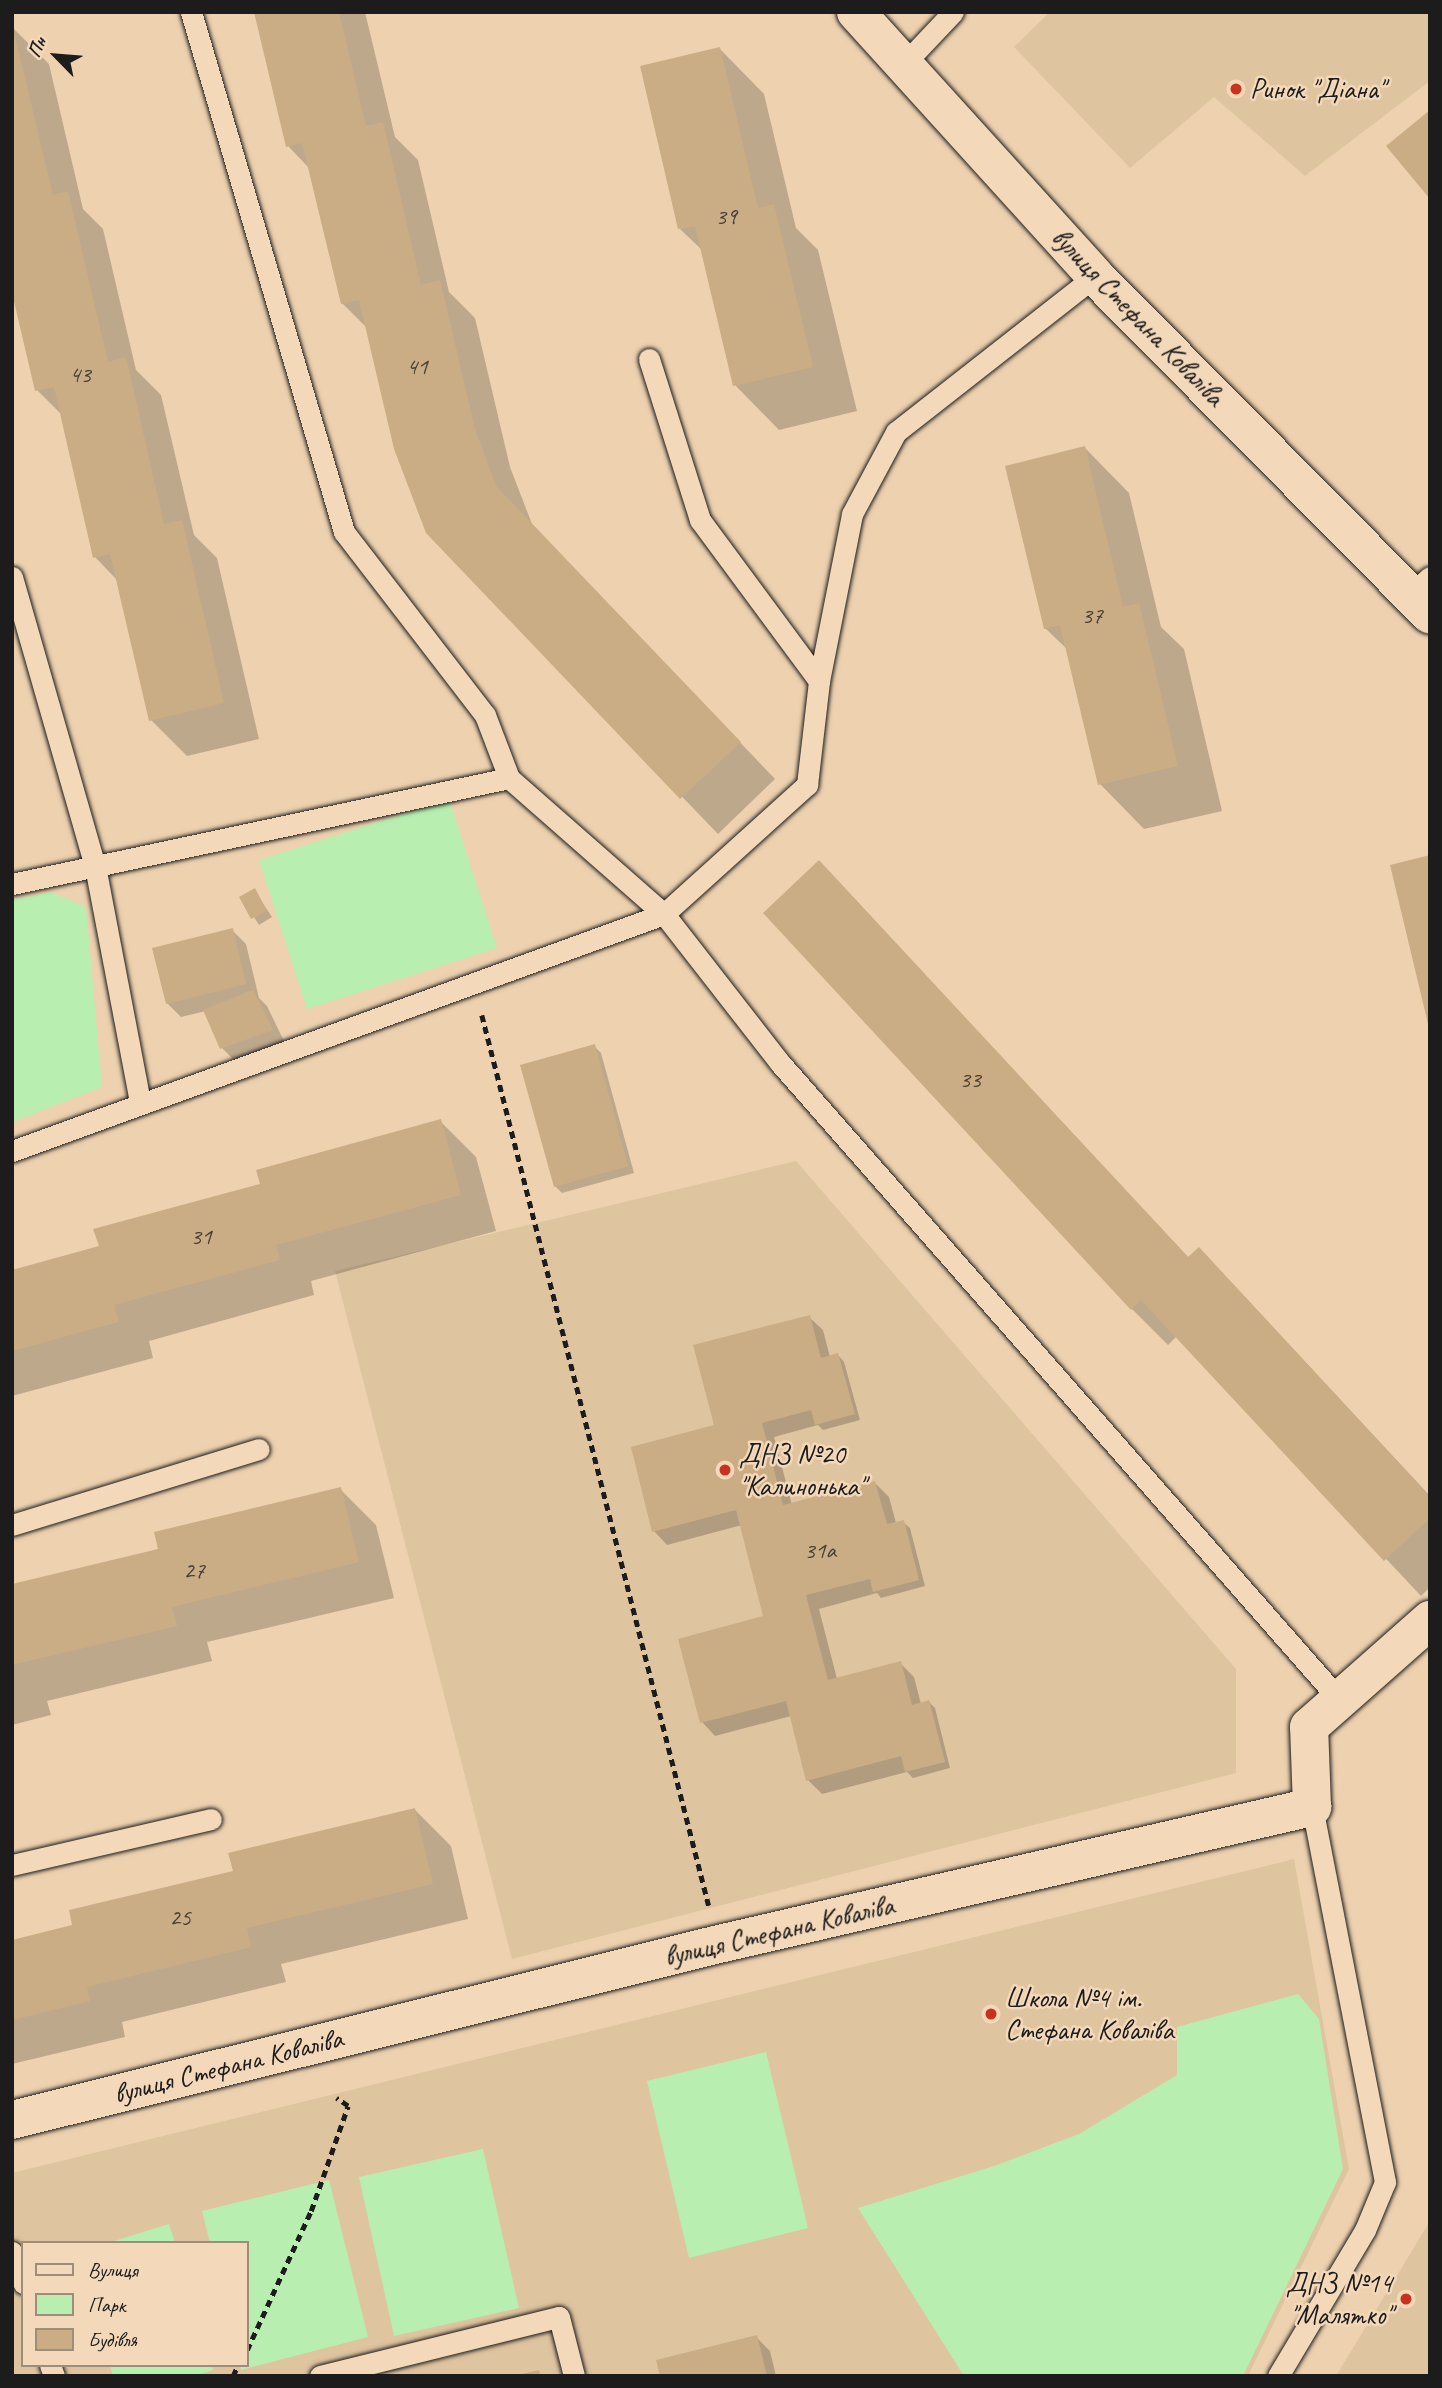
<!DOCTYPE html>
<html>
<head>
<meta charset="utf-8">
<style>
  body { margin:0 }
  #map { position:relative; width:1442px; height:2388px; overflow:hidden; background:#eed2b0; font-family:Caveat,sans-serif }
  div>[style] { position:absolute }
  [style*='--x'] { left:calc(var(--x)*1px); top:calc(var(--y)*1px); width:calc(var(--w)*1px); rotate:calc(var(--a)*1deg) }
  .built>* { inset:0; background:#dfc4a0 }
  .green>* { inset:0; background:#b8eeb0 }
  .shadow>* { inset:0; background:#0003 }
  .building>* { inset:0; background:#caad84 }
  .path>* { height:4.5px; margin-top:-2.25px; transform-origin:0; background:repeating-linear-gradient(90deg,#1c1c1c 0 7px,transparent 0 12px) }
  .roads { filter:drop-shadow(0 0 2px #1c1c1c) drop-shadow(0 0 2px #1c1c1c) }
  .service>* { height:21px; margin:-10.5px; padding:0 10.5px; transform-origin:10.5px; border-radius:10.5px; background:#f3d8b9 }
  .minor>* { height:38px; margin:-19px; padding:0 19px; transform-origin:19px; border-radius:19px; background:#f3d8b9 }
  .tertiary>* { height:38px; margin:-19px; padding:0 19px; transform-origin:19px; border-radius:19px; background:#f3d8b9 }
  .dots>* { width:19px; height:19px; translate:-50% -50%; box-sizing:border-box; border:4px solid #f3d8b9; border-radius:50% }
  span { translate:-50% -50%; white-space:nowrap; text-align:center; line-height:1.15; -webkit-text-stroke:5px #f3d8b9; paint-order:stroke }
  .number-label { font-size:24px; color:#484036 }
  .number-label span { -webkit-text-stroke-width:0 }
  .poi-label { font-size:28px; color:#1c1c1c }
  .left { translate:0 -50%; text-align:left }
  .right { translate:-100% -50%; text-align:right }
  .street-label { font-size:28px; color:#1c1c1c }
  .frame { position:absolute; inset:0; border:14px solid #1c1c1c; pointer-events:none }
  .legend { position:absolute; left:21px; top:2241px; width:228px; height:126px; box-sizing:border-box; background:#f3d8b9; border:2px solid #9d8d7a; margin:0; padding:9px 12px; list-style:none; font-size:21px; color:#1c1c1c }
  .legend li { display:flex; align-items:center; gap:14px; height:35px }
  .legend b { width:35px; border:2px solid #9d8d7a }
  .north { position:absolute; left:21px; top:21px; width:70px; height:70px; -webkit-text-stroke:5px #f3d8b9; paint-order:stroke; rotate:295deg; font-size:19px; font-weight:700; line-height:28px; text-align:center; color:#1c1c1c }
  .north::after { content:''; display:block; margin:auto; width:24px; height:32px; background:#1c1c1c; clip-path:polygon(50% 0,100% 100%,50% 72%,0 100%) }
</style>
</head>
<body>
<div id="map">
  <div class="built">
    <i style="clip-path:polygon(1050px 12px,1430px 12px,1430px 81px,1305px 176px,1214px 97px,1130px 168px,1014px 47px)"></i>
    <i style="clip-path:polygon(796px 1161px,1236px 1669px,1236px 1773px,512px 1959px,335px 1271px)"></i>
    <i style="clip-path:polygon(evenodd,1294px 1859px,1349px 2169px,1248px 2376px,12px 2376px,12px 2173px,1294px 1859px,23px 2243px,247px 2243px,247px 2365px,23px 2365px,23px 2243px)"></i>
    <i style="clip-path:polygon(1430px 2221px,1430px 2376px,1336px 2376px)"></i>
  </div>
  <div class="green">
    <i style="clip-path:polygon(449px 799px,497px 948px,307px 1009px,259px 860px)"></i>
    <i style="clip-path:polygon(51px 892px,86px 907px,102px 1087px,12px 1122px,12px 900px)"></i>
    <i style="clip-path:polygon(1298px 1994px,1319px 2019px,1343px 2169px,1243px 2376px,964px 2376px,858px 2208px,994px 2166px,1079px 2134px,1177px 2075px,1177px 2027px)"></i>
    <i style="clip-path:polygon(766px 2052px,808px 2228px,689px 2258px,647px 2081px)"></i>
    <i style="clip-path:polygon(483px 2149px,519px 2308px,394px 2336px,359px 2177px)"></i>
    <i style="clip-path:polygon(329px 2180px,368px 2337px,241px 2370px,240px 2365px,247px 2365px,247px 2243px,210px 2243px,202px 2211px)"></i>
    <i style="clip-path:polygon(169px 2224px,175px 2243px,108px 2243px)"></i>
    <i style="clip-path:polygon(110px 2365px,212px 2365px,213px 2370px,195px 2376px,113px 2376px)"></i>
  </div>
  <div class="shadow">
    <i style="clip-path:polygon(256px 12px,365px 12px,395px 137px,418px 160px,449px 292px,475px 318px,510px 467px,532px 524px,775px 779px,718px 834px,427px 532px,367px 328px,342px 303px,310px 169px,288px 146px)"></i>
    <i style="clip-path:polygon(13px 28px,49px 64px,83px 209px,103px 229px,136px 370px,161px 395px,194px 535px,217px 558px,259px 739px,187px 756px,151px 720px,118px 581px,95px 557px,62px 415px,37px 390px)"></i>
    <i style="clip-path:polygon(720px 49px,764px 94px,796px 228px,818px 250px,857px 411px,779px 430px,735px 385px,703px 251px,680px 229px)"></i>
    <i style="clip-path:polygon(1085px 448px,1129px 493px,1161px 627px,1184px 649px,1222px 811px,1144px 829px,1100px 784px,1068px 650px,1045px 628px)"></i>
    <i style="clip-path:polygon(819px 862px,1189px 1258px,1234px 1285px,1430px 1496px,1430px 1587px,1421px 1596px,1177px 1336px,1168px 1345px,1132px 1309px)"></i>
    <i style="clip-path:polygon(254px 890px,272px 917px,259px 925px,241px 897px)"></i>
    <i style="clip-path:polygon(232px 930px,246px 944px,259px 998px,267px 1006px,285px 1043px,236px 1062px,222px 1048px,206px 1011px,181px 1017px,167px 1003px)"></i>
    <i style="clip-path:polygon(594px 1046px,601px 1053px,634px 1173px,562px 1193px,555px 1186px)"></i>
    <i style="clip-path:polygon(440px 1121px,476px 1157px,496px 1231px,311px 1281px,314px 1295px,149px 1341px,153px 1358px,12px 1396px,12px 1272px,101px 1248px)"></i>
    <i style="clip-path:polygon(809px 1317px,823px 1330px,830px 1357px,838px 1355px,844px 1362px,860px 1420px,823px 1430px,818px 1425px,774px 1437px,792px 1505px,875px 1483px,889px 1497px,896px 1523px,903px 1522px,910px 1528px,925px 1586px,881px 1598px,877px 1593px,819px 1609px,837px 1679px,900px 1663px,914px 1677px,921px 1704px,929px 1702px,935px 1708px,950px 1768px,913px 1778px,907px 1772px,822px 1794px,808px 1780px,791px 1716px,715px 1736px,702px 1722px,766px 1618px,742px 1525px,667px 1545px,654px 1531px,717px 1427px)"></i>
    <i style="clip-path:polygon(340px 1489px,376px 1525px,394px 1598px,207px 1642px,212px 1661px,47px 1701px,51px 1715px,12px 1725px,12px 1586px,160px 1551px)"></i>
    <i style="clip-path:polygon(415px 1810px,451px 1846px,468px 1919px,281px 1964px,286px 1982px,122px 2022px,125px 2037px,12px 2064px,12px 1942px,74px 1927px)"></i>
    <i style="clip-path:polygon(756px 2337px,770px 2351px,776px 2376px,661px 2376px)"></i>
  </div>
  <div class="building">
    <i style="clip-path:polygon(254px 12px,339px 12px,366px 126px,383px 122px,421px 285px,440px 280px,475px 429px,496px 486px,741px 742px,680px 799px,426px 533px,394px 449px,359px 300px,341px 304px,302px 143px,286px 147px)"></i>
    <i style="clip-path:polygon(12px 24px,53px 195px,68px 191px,108px 362px,126px 357px,164px 524px,182px 520px,224px 703px,149px 721px,110px 554px,93px 558px,54px 387px,35px 391px,12px 293px)"></i>
    <i style="clip-path:polygon(720px 47px,758px 208px,774px 204px,813px 367px,733px 386px,695px 226px,678px 229px,640px 66px)"></i>
    <i style="clip-path:polygon(1430px 110px,1430px 199px,1386px 146px)"></i>
    <i style="clip-path:polygon(1085px 446px,1123px 607px,1139px 603px,1178px 766px,1098px 785px,1060px 625px,1044px 629px,1005px 466px)"></i>
    <i style="clip-path:polygon(1430px 855px,1430px 1028px,1429px 1028px,1390px 865px)"></i>
    <i style="clip-path:polygon(819px 860px,1188px 1257px,1199px 1247px,1430px 1497px,1430px 1518px,1384px 1561px,1141px 1300px,1131px 1310px,763px 913px)"></i>
    <i style="clip-path:polygon(255px 888px,267px 911px,251px 919px,239px 897px)"></i>
    <i style="clip-path:polygon(233px 928px,246px 984px,166px 1004px,152px 948px)"></i>
    <i style="clip-path:polygon(253px 990px,273px 1030px,220px 1049px,203px 1010px)"></i>
    <i style="clip-path:polygon(595px 1044px,628px 1166px,554px 1187px,520px 1065px)"></i>
    <i style="clip-path:polygon(441px 1119px,461px 1195px,276px 1245px,280px 1260px,114px 1305px,119px 1322px,12px 1351px,12px 1270px,99px 1246px,93px 1229px,260px 1184px,256px 1170px)"></i>
    <i style="clip-path:polygon(810px 1315px,821px 1358px,838px 1353px,855px 1414px,815px 1425px,811px 1410px,762px 1423px,783px 1505px,875px 1481px,887px 1524px,904px 1520px,919px 1580px,873px 1592px,870px 1579px,806px 1595px,828px 1680px,901px 1661px,912px 1705px,929px 1700px,945px 1762px,905px 1772px,901px 1756px,806px 1781px,786px 1701px,700px 1723px,678px 1639px,763px 1616px,736px 1510px,652px 1532px,631px 1447px,714px 1425px,693px 1345px)"></i>
    <i style="clip-path:polygon(341px 1487px,359px 1562px,172px 1607px,177px 1626px,12px 1665px,12px 1584px,158px 1549px,154px 1532px)"></i>
    <i style="clip-path:polygon(415px 1808px,433px 1884px,247px 1928px,251px 1947px,87px 1987px,90px 2001px,12px 2020px,12px 1940px,72px 1925px,69px 1910px,233px 1871px,228px 1853px)"></i>
    <i style="clip-path:polygon(757px 2335px,767px 2376px,660px 2376px,656px 2360px)"></i>
    <i style="clip-path:polygon(539px 2370px,541px 2376px,519px 2376px,518px 2375px)"></i>
  </div>
  <div class="path">
    <i style="--x:482;--y:1015;--w:919;--a:75.71"></i>
    <i style="--x:247;--y:2350;--w:153;--a:-65.3"></i>
    <i style="--x:311;--y:2211;--w:111;--a:-70.6"></i>
    <i style="--x:348;--y:2106;--w:14;--a:-146"></i>
    <i style="--x:233;--y:2376;--w:12;--a:-66"></i>
  </div>
  <div class="roads">
    <div class="service">
      <i style="--x:191;--y:12;--w:542;--a:73.6"></i>
      <i style="--x:344;--y:532;--w:231;--a:52.4"></i>
      <i style="--x:485;--y:715;--w:67;--a:69.1"></i>
      <i style="--x:509;--y:778;--w:206;--a:41.3"></i>
      <i style="--x:664;--y:914;--w:189;--a:52.1"></i>
      <i style="--x:780;--y:1063;--w:845;--a:48.69"></i>
      <i style="--x:902;--y:66;--w:74;--a:-46.6"></i>
      <i style="--x:649;--y:359;--w:169;--a:72.4"></i>
      <i style="--x:700;--y:520;--w:200;--a:53.5"></i>
      <i style="--x:12;--y:577;--w:301;--a:74"></i>
      <i style="--x:95;--y:866;--w:241;--a:79.2"></i>
      <i style="--x:1411;--y:594;--w:25;--a:-42"></i>
      <i style="--x:12;--y:884;--w:508;--a:-12.04"></i>
      <i style="--x:12;--y:1151;--w:694;--a:-19.98"></i>
      <i style="--x:664;--y:914;--w:193;--a:-42.1"></i>
      <i style="--x:807;--y:785;--w:105;--a:-83.4"></i>
      <i style="--x:819;--y:681;--w:170;--a:-78.8"></i>
      <i style="--x:852;--y:514;--w:93;--a:-61.8"></i>
      <i style="--x:896;--y:432;--w:253;--a:-38.1"></i>
      <i style="--x:12;--y:1525;--w:258;--a:-17.1"></i>
      <i style="--x:12;--y:1865;--w:204;--a:-13"></i>
      <i style="--x:12;--y:2252;--w:33;--a:70"></i>
      <i style="--x:50;--y:2365;--w:12;--a:70"></i>
      <i style="--x:320;--y:2376;--w:246;--a:-13.9"></i>
      <i style="--x:559;--y:2317;--w:61;--a:75.7"></i>
      <i style="--x:1278;--y:2376;--w:170;--a:-59.2"></i>
      <i style="--x:1365;--y:2230;--w:52;--a:-67.4"></i>
      <i style="--x:1385;--y:2182;--w:382;--a:-101"></i>
    </div>
    <div class="minor">
      <i style="--x:12;--y:2120;--w:729;--a:-13.98"></i>
      <i style="--x:719;--y:1944;--w:609;--a:-13.01"></i>
      <i style="--x:1312;--y:1807;--w:80;--a:-92.1"></i>
      <i style="--x:1309;--y:1727;--w:162;--a:-41.5"></i>
    </div>
    <div class="tertiary">
      <i style="--x:856;--y:12;--w:356;--a:47.8"></i>
      <i style="--x:1095;--y:276;--w:476;--a:45.3"></i>
    </div>
  </div>
  <div class="dots">
    <i style="left:1236px;top:89px;background:#c8321e"></i>
    <i style="left:725px;top:1470px;background:#c8321e"></i>
    <i style="left:991px;top:2014px;background:#c8321e"></i>
    <i style="left:1406px;top:2299px;background:#c8321e"></i>
  </div>
  <div class="number-label">
    <span style="left:726px;top:217px">39</span>
    <span style="left:417px;top:367px">41</span>
    <span style="left:80px;top:375px">43</span>
    <span style="left:1092px;top:616px">37</span>
    <span style="left:970px;top:1080px">33</span>
    <span style="left:201px;top:1237px">31</span>
    <span style="left:820px;top:1551px">31а</span>
    <span style="left:194px;top:1571px">27</span>
    <span style="left:180px;top:1918px">25</span>
  </div>
  <div class="poi-label">
    <span class="left" style="left:1250px;top:89px">Ринок "Діана"</span>
    <span class="left" style="left:739px;top:1470px">ДНЗ №20<br>"Калинонька"</span>
    <span class="left" style="left:1005px;top:2014px">Школа №4 ім.<br>Стефана Коваліва</span>
    <span class="right" style="left:1392px;top:2299px">ДНЗ №14<br>"Малятко"</span>
  </div>
  <div class="street-label">
    <span style="left:1138px;top:317px;rotate:46deg">вулиця Стефана Коваліва</span>
    <span style="left:779px;top:1931px;rotate:-13deg">вулиця Стефана Коваліва</span>
    <span style="left:228px;top:2066px;rotate:-14deg">вулиця Стефана Коваліва</span>
  </div>
  <div class="frame"></div>
  <ul class="legend">
  <li><b style="height:9px;background:#f3d8b9"></b>Вулиця</li>
  <li><b style="height:19px;background:#b8eeb0"></b>Парк</li>
  <li><b style="height:19px;background:#caad84"></b>Будівля</li>
  </ul>
  <div class="north">Пн</div>
</div>
</body>
</html>
